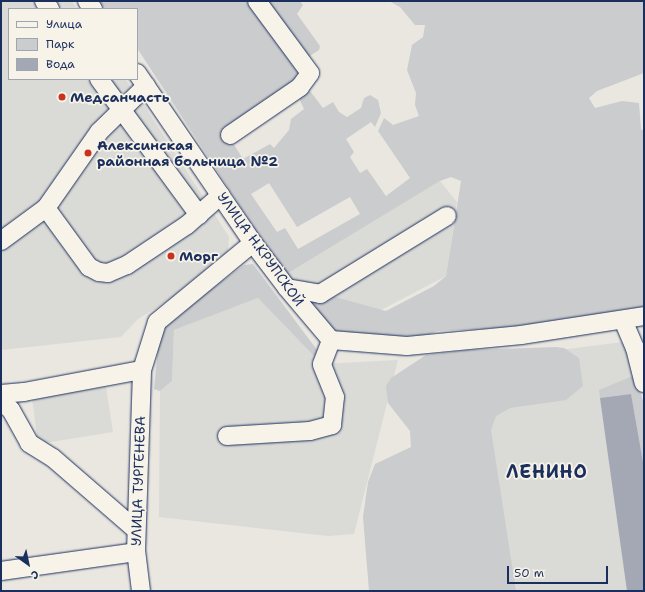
<!DOCTYPE html>
<html>
<head>
<meta charset="utf-8">
<style>
  body { margin:0 }
  #map { position:relative; width:645px; height:592px; overflow:hidden; background:#eae7e0; font-family:"Shantell Sans",sans-serif }
  div>[style] { position:absolute }
  [style*='--x'] { left:calc(var(--x)*1px); top:calc(var(--y)*1px); width:calc(var(--w)*1px); rotate:calc(var(--a)*1deg) }
  .built>* { inset:0; background:#dadad6 }
  .green>* { inset:0; background:#cbcccd }
  .water>* { inset:0; background:#a3a8b4 }
  .roads { filter:drop-shadow(0 0 1px #1b2f5e) drop-shadow(0 0 1px #1b2f5e) }
  .minor>* { height:18px; margin:-9px; padding:0 9px; transform-origin:9px; border-radius:9px; background:#f7f3e8 }
  .dots>* { width:11px; height:11px; translate:-50% -50%; box-sizing:border-box; border:2px solid #f7f3e8; border-radius:50% }
  span { translate:-50% -50%; white-space:nowrap; text-align:center; line-height:1.15; -webkit-text-stroke:3.5px #f7f3e8; paint-order:stroke }
  .poi-label { font-size:14px; color:#1b2f5e; font-weight:700 }
  .left { translate:0 -50%; text-align:left }
  .street-label { font-size:14px; color:#1b2f5e }
  .district-label { font-size:18px; color:#1b2f5e; font-weight:700; letter-spacing:1px }
  .frame { position:absolute; inset:0; border:2px solid #1b2f5e; pointer-events:none }
  .legend { position:absolute; left:8px; top:8px; width:130px; height:72px; box-sizing:border-box; background:#f7f3e8; border:1px solid #9fa5b1; margin:0; padding:5px 7px; list-style:none; font-size:12px; color:#1b2f5e }
  .legend li { display:flex; align-items:center; gap:8px; height:20px }
  .legend b { width:20px; border:1px solid #9fa5b1 }
  .north { position:absolute; left:8px; top:544px; width:40px; height:40px; -webkit-text-stroke:3px #f7f3e8; paint-order:stroke; rotate:147deg; font-size:11px; font-weight:700; line-height:16px; text-align:center; color:#1b2f5e }
  .north::after { content:''; display:block; margin:auto; width:14px; height:18px; background:#1b2f5e; clip-path:polygon(50% 0,100% 100%,50% 72%,0 100%) }
  .scale { position:absolute; left:507px; top:566px; width:101px; height:18px; box-sizing:border-box; border:2px solid #1b2f5e; border-top:0; padding-left:5px; font-size:12px; line-height:14px; white-space:nowrap; color:#1b2f5e; -webkit-text-stroke:3px #f7f3e8; paint-order:stroke }
</style>
</head>
<body>
<div id="map">
  <div class="built">
    <i style="clip-path:polygon(1px 1px,72px 1px,77px 9px,9px 9px,9px 79px,125px 79px,144px 105px,229px 237px,228px 251px,224px 257px,172px 298px,138px 319px,121px 337px,1px 350px)"></i>
    <i style="clip-path:polygon(440px 181px,457px 202px,446px 276px,337px 333px,285px 275px)"></i>
    <i style="clip-path:polygon(258px 298px,322px 364px,398px 360px,354px 534px,328px 536px,159px 517px,160px 391px,172px 381px,174px 330px)"></i>
    <i style="clip-path:polygon(623px 342px,640px 390px,644px 413px,644px 591px,497px 591px,471px 361px)"></i>
    <i style="clip-path:polygon(106px 387px,113px 432px,38px 444px,32px 398px)"></i>
  </div>
  <div class="green">
    <i style="clip-path:polygon(evenodd,98px 1px,252px 1px,299px 67px,296px 84px,226px 132px,243px 159px,270px 144px,274px 148px,289px 130px,291px 119px,304px 109px,299px 98px,310px 91px,323px 108px,333px 102px,339px 112px,347px 117px,361px 108px,364px 98px,370px 95px,378px 100px,381px 113px,375px 127px,371px 122px,346px 139px,354px 152px,350px 157px,360px 173px,367px 169px,386px 196px,410px 178px,378px 131px,384px 118px,393px 125px,419px 116px,415px 105px,416px 93px,407px 70px,412px 45px,423px 37px,425px 25px,415px 25px,400px 7px,389px 1px,644px 1px,644px 73px,597px 91px,589px 98px,595px 108px,622px 101px,639px 103px,641px 129px,644px 131px,644px 309px,504px 328px,438px 331px,417px 339px,337px 333px,304px 298px,335px 297px,386px 311px,434px 286px,446px 276px,461px 181px,451px 177px,440px 181px,285px 275px,137px 48px,137px 9px,104px 9px,98px 1px,269px 183px,297px 227px,350px 197px,360px 214px,298px 249px,285px 228px,277px 232px,251px 194px,269px 183px)"></i>
    <i style="clip-path:polygon(261px 1px,300px 1px,303px 5px,297px 14px,320px 46px,319px 50px,305px 59px)"></i>
    <i style="clip-path:polygon(253px 264px,317px 350px,315px 357px,258px 298px,174px 330px,172px 381px,160px 391px,154px 389px,160px 327px,244px 265px)"></i>
    <i style="clip-path:polygon(556px 347px,564px 348px,579px 358px,583px 386px,566px 400px,510px 408px,496px 416px,491px 430px,516px 591px,369px 591px,363px 517px,368px 482px,375px 464px,411px 447px,410px 431px,388px 403px,386px 386px,391px 378px,426px 355px,468px 350px)"></i>
    <i style="clip-path:polygon(635px 375px,644px 404px,644px 468px,631px 394px,600px 398px,599px 390px)"></i>
  </div>
  <div class="water">
    <i style="clip-path:polygon(631px 394px,644px 468px,644px 591px,627px 591px,600px 398px)"></i>
  </div>
  <div class="roads">
    <div class="minor">
      <i style="--x:44;--y:1;--w:10;--a:53"></i>
      <i style="--x:87;--y:1;--w:10;--a:53"></i>
      <i style="--x:137;--y:73;--w:206;--a:55.7"></i>
      <i style="--x:253;--y:243;--w:56;--a:52.9"></i>
      <i style="--x:287;--y:288;--w:68;--a:49.8"></i>
      <i style="--x:331;--y:340;--w:76;--a:4.5"></i>
      <i style="--x:407;--y:346;--w:115;--a:-5.5"></i>
      <i style="--x:521;--y:335;--w:124;--a:-8.8"></i>
      <i style="--x:99;--y:79;--w:169;--a:53.7"></i>
      <i style="--x:230;--y:135;--w:85;--a:-34.4"></i>
      <i style="--x:300;--y:87;--w:17;--a:-54"></i>
      <i style="--x:310;--y:73;--w:89;--a:-126.4"></i>
      <i style="--x:46;--y:208;--w:73;--a:53.9"></i>
      <i style="--x:89;--y:267;--w:11;--a:27"></i>
      <i style="--x:99;--y:272;--w:9;--a:6"></i>
      <i style="--x:108;--y:273;--w:21;--a:-23"></i>
      <i style="--x:127;--y:265;--w:72;--a:-33.7"></i>
      <i style="--x:187;--y:225;--w:45;--a:-41.4"></i>
      <i style="--x:1;--y:241;--w:56;--a:-36.3"></i>
      <i style="--x:46;--y:208;--w:93;--a:-55.1"></i>
      <i style="--x:99;--y:132;--w:66;--a:-44.4"></i>
      <i style="--x:287;--y:288;--w:34;--a:10"></i>
      <i style="--x:320;--y:294;--w:149;--a:-31.6"></i>
      <i style="--x:623;--y:320;--w:30;--a:67"></i>
      <i style="--x:635;--y:348;--w:36;--a:76"></i>
      <i style="--x:1;--y:394;--w:23;--a:-5"></i>
      <i style="--x:24;--y:392;--w:120;--a:-10.6"></i>
      <i style="--x:142;--y:370;--w:50;--a:-72.6"></i>
      <i style="--x:157;--y:322;--w:124;--a:-39.5"></i>
      <i style="--x:1;--y:401;--w:13;--a:42"></i>
      <i style="--x:11;--y:410;--w:38;--a:61"></i>
      <i style="--x:29;--y:443;--w:28;--a:32"></i>
      <i style="--x:53;--y:458;--w:110;--a:40.9"></i>
      <i style="--x:227;--y:436;--w:83;--a:-3.4"></i>
      <i style="--x:310;--y:431;--w:23;--a:-15"></i>
      <i style="--x:332;--y:425;--w:28;--a:-84"></i>
      <i style="--x:335;--y:397;--w:35;--a:-112"></i>
      <i style="--x:322;--y:364;--w:26;--a:-69"></i>
      <i style="--x:1;--y:571;--w:136;--a:-8"></i>
      <i style="--x:141;--y:591;--w:39;--a:-97"></i>
      <i style="--x:136;--y:552;--w:182;--a:-88.1"></i>
    </div>
  </div>
  <div class="dots">
    <i style="left:62px;top:97px;background:#c8321e"></i>
    <i style="left:88px;top:153px;background:#c8321e"></i>
    <i style="left:171px;top:256px;background:#c8321e"></i>
  </div>
  <div class="poi-label">
    <span class="left" style="left:70px;top:97px">Медсанчасть</span>
    <span class="left" style="left:97px;top:153px">Алексинская<br>районная больница №2</span>
    <span class="left" style="left:179px;top:256px">Морг</span>
  </div>
  <div class="street-label">
    <span style="left:261px;top:249px;rotate:54deg">УЛИЦА Н.КРУПСКОЙ</span>
    <span style="left:138px;top:481px;rotate:-88deg">УЛИЦА ТУРГЕНЕВА</span>
  </div>
  <div class="district-label">
    <span style="left:547px;top:472px">ЛЕНИНО</span>
  </div>
  <div class="frame"></div>
  <ul class="legend">
  <li><b style="height:5px;background:#f7f3e8"></b>Улица</li>
  <li><b style="height:11px;background:#cbcccd"></b>Парк</li>
  <li><b style="height:11px;background:#a3a8b4"></b>Вода</li>
  </ul>
  <div class="north">С</div>
  <div class="scale">50 m</div>
</div>
</body>
</html>
